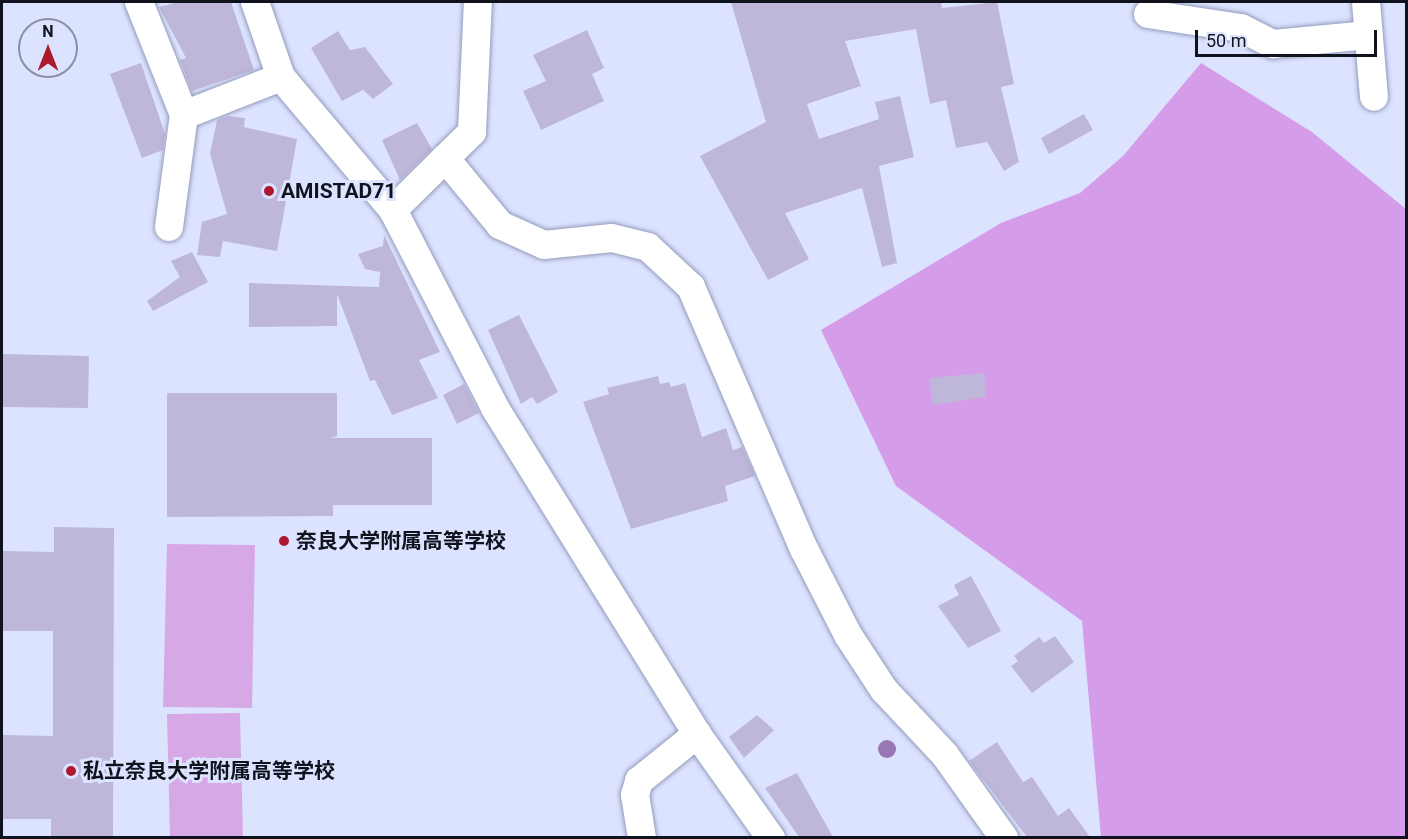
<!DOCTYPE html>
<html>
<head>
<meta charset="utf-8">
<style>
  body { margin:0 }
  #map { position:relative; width:1408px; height:839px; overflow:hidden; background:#dce3ff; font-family:Roboto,"Noto Sans JP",sans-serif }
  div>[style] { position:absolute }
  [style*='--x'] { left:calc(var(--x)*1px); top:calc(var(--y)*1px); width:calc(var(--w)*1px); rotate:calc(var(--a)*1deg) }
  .green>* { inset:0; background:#d6a9e6 }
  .forest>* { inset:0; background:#d59de9 }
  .building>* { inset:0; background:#bfb7d9 }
  .roads { filter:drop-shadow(0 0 2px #949cbc) drop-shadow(0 0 2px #949cbc) }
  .minor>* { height:28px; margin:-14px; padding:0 14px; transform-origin:14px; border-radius:14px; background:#fff }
  .trees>* { width:18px; height:18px; margin:-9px; border-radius:50%; background:#9977b5 }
  .dots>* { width:16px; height:16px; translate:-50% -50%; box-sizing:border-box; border:3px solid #dce3ff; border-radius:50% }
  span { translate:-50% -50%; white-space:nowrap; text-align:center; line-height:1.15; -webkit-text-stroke:6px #dce3ff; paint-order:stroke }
  .poi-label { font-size:21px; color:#10121e; font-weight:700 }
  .left { translate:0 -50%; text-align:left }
  .frame { position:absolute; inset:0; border:3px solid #10121e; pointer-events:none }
  .north { position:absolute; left:18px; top:18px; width:60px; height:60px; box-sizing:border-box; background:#dce3ff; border:2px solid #8a8fa5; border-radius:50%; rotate:0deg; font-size:16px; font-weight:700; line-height:24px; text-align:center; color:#10121e }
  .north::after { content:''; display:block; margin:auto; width:21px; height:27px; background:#ad182c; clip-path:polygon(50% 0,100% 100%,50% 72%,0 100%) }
  .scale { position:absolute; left:1195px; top:30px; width:182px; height:27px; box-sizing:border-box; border:3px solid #10121e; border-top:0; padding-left:8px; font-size:18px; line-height:21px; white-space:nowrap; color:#10121e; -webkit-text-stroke:4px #dce3ff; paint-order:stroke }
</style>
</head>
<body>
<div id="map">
  <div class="green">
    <i style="clip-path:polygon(167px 544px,255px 545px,252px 708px,163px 707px)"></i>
    <i style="clip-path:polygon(240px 713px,243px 837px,170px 837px,167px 714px)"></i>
  </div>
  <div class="forest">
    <i style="clip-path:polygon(1201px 63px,1312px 132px,1406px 209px,1406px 837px,1101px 837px,1082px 621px,896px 486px,821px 330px,1001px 223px,1080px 193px,1123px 156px)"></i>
  </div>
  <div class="building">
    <i style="clip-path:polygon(178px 2px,231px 2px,254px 70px,192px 91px,180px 60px,186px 58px,159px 7px)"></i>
    <i style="clip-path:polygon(731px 2px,941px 2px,942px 8px,997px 2px,1014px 84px,1001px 87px,1019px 162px,1004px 171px,987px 142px,956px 148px,946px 100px,930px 104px,916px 29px,845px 41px,861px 86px,807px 104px,819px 139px,879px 119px,875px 102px,900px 96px,914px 157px,879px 166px,897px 263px,882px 267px,862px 188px,785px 213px,809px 259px,768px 280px,700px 156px,766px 122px)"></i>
    <i style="clip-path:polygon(587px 30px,604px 68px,592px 74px,604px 101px,541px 130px,523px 91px,546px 81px,533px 55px)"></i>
    <i style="clip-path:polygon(338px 31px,350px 50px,365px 47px,393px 84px,373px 99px,363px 90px,342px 101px,311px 48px)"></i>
    <i style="clip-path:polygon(141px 63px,165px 134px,163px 150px,142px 158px,110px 74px)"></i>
    <i style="clip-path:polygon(1084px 114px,1093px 130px,1049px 154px,1041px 138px)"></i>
    <i style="clip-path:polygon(228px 116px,245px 118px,244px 127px,297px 139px,277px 251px,223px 241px,220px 257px,197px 255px,202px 222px,227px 214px,210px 154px,217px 120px)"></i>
    <i style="clip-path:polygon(417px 123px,432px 149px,400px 180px,382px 140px)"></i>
    <i style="clip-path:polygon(384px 235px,440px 352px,419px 360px,438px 398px,392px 415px,375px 380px,370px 381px,337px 294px,337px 326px,249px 327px,249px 283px,379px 287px,380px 272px,365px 269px,358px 254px,383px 246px)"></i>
    <i style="clip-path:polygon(192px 252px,208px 282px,153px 311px,147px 301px,180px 277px,171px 261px)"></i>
    <i style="clip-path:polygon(519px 315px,558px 392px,537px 404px,532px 397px,521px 404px,488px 330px)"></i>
    <i style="clip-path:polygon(2px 354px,89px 356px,88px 408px,2px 407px)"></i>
    <i style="clip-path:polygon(984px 373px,986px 397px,932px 405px,930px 378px)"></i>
    <i style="clip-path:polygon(658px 376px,660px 384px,669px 382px,671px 387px,685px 383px,702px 437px,726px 428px,733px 450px,742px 447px,755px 476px,725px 486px,728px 501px,631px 529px,583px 402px,609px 394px,607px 388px)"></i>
    <i style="clip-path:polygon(464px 384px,479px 413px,457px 424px,443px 395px)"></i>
    <i style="clip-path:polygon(167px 393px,337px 393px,337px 436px,330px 438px,432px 438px,432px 505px,333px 505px,333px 516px,167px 517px)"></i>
    <i style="clip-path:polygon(54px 527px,114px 528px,113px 837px,51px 837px,51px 819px,2px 819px,2px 735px,53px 736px,53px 631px,2px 631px,2px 551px,54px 552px)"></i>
    <i style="clip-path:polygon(971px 576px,1001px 631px,968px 648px,938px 606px,959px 595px,954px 585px)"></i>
    <i style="clip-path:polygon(1055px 636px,1074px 662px,1032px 693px,1011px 666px,1018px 661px,1014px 656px,1039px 637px,1044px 643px)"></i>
    <i style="clip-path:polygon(757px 715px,774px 730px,744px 758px,729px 737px)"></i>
    <i style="clip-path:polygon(997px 742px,1023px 782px,1032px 777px,1058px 816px,1069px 808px,1090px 837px,1027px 837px,969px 761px)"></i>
    <i style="clip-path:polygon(797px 773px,833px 837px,799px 837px,765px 788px)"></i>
  </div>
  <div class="roads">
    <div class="minor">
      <i style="--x:139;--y:2;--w:122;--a:68.3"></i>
      <i style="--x:255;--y:2;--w:79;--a:70.9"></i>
      <i style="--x:281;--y:77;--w:174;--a:49.9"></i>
      <i style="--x:393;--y:210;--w:223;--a:62.7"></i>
      <i style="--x:495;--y:408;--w:384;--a:58.2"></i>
      <i style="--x:697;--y:734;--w:128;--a:54.6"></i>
      <i style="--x:1366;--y:2;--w:95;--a:85.2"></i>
      <i style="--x:1148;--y:14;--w:94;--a:8.6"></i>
      <i style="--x:1241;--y:28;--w:36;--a:27"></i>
      <i style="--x:1273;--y:44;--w:96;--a:-5.4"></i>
      <i style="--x:445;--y:158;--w:87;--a:50.6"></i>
      <i style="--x:500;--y:225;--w:48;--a:24.4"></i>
      <i style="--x:544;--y:245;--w:68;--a:-5.9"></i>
      <i style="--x:612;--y:238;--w:37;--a:14"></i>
      <i style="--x:648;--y:247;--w:59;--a:42.9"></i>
      <i style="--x:691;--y:287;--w:285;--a:66.7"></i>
      <i style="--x:804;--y:549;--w:97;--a:62.9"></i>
      <i style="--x:848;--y:635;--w:66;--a:56.8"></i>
      <i style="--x:884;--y:690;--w:89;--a:46.8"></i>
      <i style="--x:945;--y:755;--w:102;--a:54.6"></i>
      <i style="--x:393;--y:210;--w:111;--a:-44.6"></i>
      <i style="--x:472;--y:132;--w:130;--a:-87.4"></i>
      <i style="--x:169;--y:227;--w:113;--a:-82.4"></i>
      <i style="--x:184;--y:115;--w:104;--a:-21.4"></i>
      <i style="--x:642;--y:838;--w:44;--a:-99.2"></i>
      <i style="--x:635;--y:795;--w:15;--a:-74"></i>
      <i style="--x:639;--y:781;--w:75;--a:-39"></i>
    </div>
  </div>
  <div class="trees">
    <i style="left:887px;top:749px"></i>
  </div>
  <div class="dots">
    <i style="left:269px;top:191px;background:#ad182c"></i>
    <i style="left:284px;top:541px;background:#ad182c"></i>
    <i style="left:71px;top:771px;background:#ad182c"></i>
  </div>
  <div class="poi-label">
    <span class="left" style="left:281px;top:191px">AMISTAD71</span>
    <span class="left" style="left:296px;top:541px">奈良大学附属高等学校</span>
    <span class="left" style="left:83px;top:771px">私立奈良大学附属高等学校</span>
  </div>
  <div class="frame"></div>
  <div class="north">N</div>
  <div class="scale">50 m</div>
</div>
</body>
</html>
